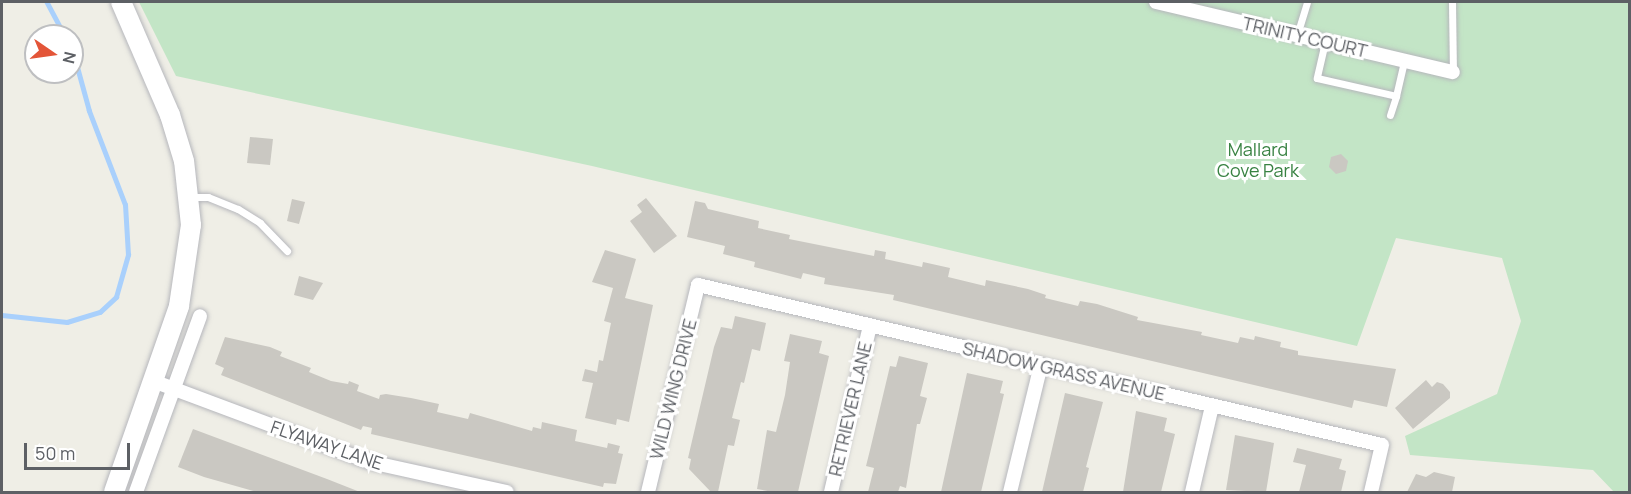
<!DOCTYPE html>
<html>
<head>
<meta charset="utf-8">
<style>
  body { margin:0 }
  #map { position:relative; width:1631px; height:494px; overflow:hidden; background:#efeee6; font-family:Manrope,sans-serif }
  div>[style] { position:absolute }
  [style*='--x'] { left:calc(var(--x)*1px); top:calc(var(--y)*1px); width:calc(var(--w)*1px); rotate:calc(var(--a)*1deg) }
  .green>* { inset:0; background:#c3e5c6 }
  .stream>* { height:4.5px; margin:-2.25px; padding:0 2.25px; transform-origin:2.25px; border-radius:2.25px; background:#a9d0fc }
  .building>* { inset:0; background:#cac8c2 }
  .roads { filter:drop-shadow(0 0 2px #b6b7bc) drop-shadow(0 0 2px #b6b7bc) }
  .lane>* { height:7px; margin:-3.5px; padding:0 3.5px; transform-origin:3.5px; border-radius:3.5px; background:#fff }
  .street>* { height:14px; margin:-7px; padding:0 7px; transform-origin:7px; border-radius:7px; background:#fff }
  .secondary>* { height:20px; margin:-10px; padding:0 10px; transform-origin:10px; border-radius:10px; background:#fff }
  span { translate:-50% -50%; white-space:nowrap; text-align:center; line-height:1.15; -webkit-text-stroke:6px #fff; paint-order:stroke }
  .street-label { font-size:18px; color:#5d6065 }
  .park-label { font-size:18px; color:#388242 }
  .frame { position:absolute; inset:0; border:3px solid #5d6065; pointer-events:none }
  .north { position:absolute; left:24px; top:24px; width:60px; height:60px; box-sizing:border-box; background:#fff; border:2px solid #bebfc1; border-radius:50%; rotate:103deg; font-size:16px; font-weight:700; line-height:24px; text-align:center; color:#5d6065 }
  .north::after { content:''; display:block; margin:auto; width:21px; height:27px; background:#e35538; clip-path:polygon(50% 0,100% 100%,50% 72%,0 100%) }
  .scale { position:absolute; left:24px; top:443px; width:106px; height:27px; box-sizing:border-box; border:3px solid #5d6065; border-top:0; padding-left:8px; font-size:18px; line-height:21px; white-space:nowrap; color:#5d6065; -webkit-text-stroke:4px #fff; paint-order:stroke }
</style>
</head>
<body>
<div id="map">
  <div class="green">
    <i style="clip-path:polygon(139px 2px,1629px 2px,1629px 492px,1614px 492px,1593px 470px,1410px 455px,1405px 436px,1497px 394px,1521px 321px,1502px 258px,1396px 238px,1357px 346px,592px 166px,176px 76px)"></i>
  </div>
  <div class="stream">
    <i style="--x:47;--y:2;--w:38;--a:62"></i>
    <i style="--x:2;--y:315;--w:65;--a:6.1"></i>
    <i style="--x:67;--y:322;--w:34;--a:-17"></i>
    <i style="--x:100;--y:312;--w:22;--a:-43"></i>
    <i style="--x:116;--y:297;--w:44;--a:-74.1"></i>
    <i style="--x:128;--y:255;--w:50;--a:-93.4"></i>
    <i style="--x:125;--y:205;--w:101;--a:-111"></i>
    <i style="--x:89;--y:111;--w:64;--a:-105.3"></i>
  </div>
  <div class="building">
    <i style="clip-path:polygon(250px 137px,273px 139px,270px 165px,247px 163px)"></i>
    <i style="clip-path:polygon(1341px 154px,1348px 161px,1346px 171px,1336px 174px,1329px 167px,1331px 157px)"></i>
    <i style="clip-path:polygon(646px 198px,677px 236px,654px 253px,630px 221px,642px 212px,637px 205px)"></i>
    <i style="clip-path:polygon(292px 199px,305px 202px,299px 224px,287px 221px)"></i>
    <i style="clip-path:polygon(695px 201px,705px 203px,708px 209px,759px 221px,758px 228px,790px 235px,789px 239px,874px 256px,875px 250px,886px 252px,885px 259px,922px 267px,923px 262px,950px 268px,948px 277px,985px 286px,986px 280px,1028px 289px,1046px 295px,1045px 298px,1078px 306px,1080px 301px,1097px 304px,1138px 317px,1137px 320px,1202px 332px,1201px 335px,1238px 343px,1240px 337px,1254px 340px,1255px 336px,1281px 342px,1280px 347px,1298px 351px,1298px 355px,1396px 369px,1387px 407px,1354px 400px,1352px 408px,893px 300px,894px 295px,824px 284px,825px 278px,803px 273px,801px 279px,754px 267px,755px 262px,723px 254px,725px 246px,687px 237px)"></i>
    <i style="clip-path:polygon(605px 250px,636px 259px,625px 298px,653px 305px,629px 422px,617px 419px,616px 425px,585px 418px,593px 383px,582px 381px,585px 369px,597px 372px,599px 360px,603px 361px,611px 323px,604px 321px,613px 288px,592px 282px)"></i>
    <i style="clip-path:polygon(299px 276px,323px 283px,313px 300px,294px 295px)"></i>
    <i style="clip-path:polygon(735px 316px,766px 323px,760px 351px,752px 349px,744px 383px,741px 382px,732px 418px,740px 420px,734px 446px,728px 445px,718px 492px,711px 492px,689px 469px,691px 459px,688px 458px,714px 347px,721px 327px,732px 329px)"></i>
    <i style="clip-path:polygon(790px 334px,822px 341px,819px 353px,829px 356px,798px 492px,773px 492px,757px 489px,767px 430px,776px 432px,785px 395px,790px 362px,784px 361px)"></i>
    <i style="clip-path:polygon(225px 337px,270px 347px,282px 352px,280px 356px,311px 368px,309px 372px,331px 381px,348px 384px,349px 381px,359px 385px,357px 391px,379px 399px,380px 395px,386px 394px,411px 398px,439px 404px,437px 412px,468px 419px,470px 413px,532px 431px,533px 427px,541px 429px,542px 422px,577px 430px,575px 441px,607px 448px,608px 443px,620px 446px,618px 453px,623px 454px,616px 484px,604px 483px,603px 487px,371px 434px,372px 428px,363px 426px,361px 430px,221px 375px,224px 368px,215px 364px)"></i>
    <i style="clip-path:polygon(899px 356px,928px 363px,920px 396px,927px 398px,920px 424px,917px 424px,906px 488px,900px 486px,898px 492px,868px 492px,874px 468px,866px 466px,870px 450px,890px 366px,896px 367px)"></i>
    <i style="clip-path:polygon(967px 373px,1003px 381px,1000px 393px,1004px 394px,981px 492px,941px 492px)"></i>
    <i style="clip-path:polygon(1426px 380px,1432px 387px,1437px 382px,1443px 384px,1450px 392px,1450px 398px,1413px 429px,1395px 408px)"></i>
    <i style="clip-path:polygon(1065px 393px,1103px 402px,1086px 467px,1089px 468px,1083px 492px,1042px 492px)"></i>
    <i style="clip-path:polygon(1136px 411px,1167px 418px,1164px 431px,1175px 434px,1161px 492px,1123px 492px)"></i>
    <i style="clip-path:polygon(193px 429px,327px 479px,360px 492px,257px 492px,204px 477px,178px 467px)"></i>
    <i style="clip-path:polygon(1235px 435px,1274px 443px,1266px 492px,1226px 490px)"></i>
    <i style="clip-path:polygon(1297px 448px,1342px 459px,1339px 469px,1346px 471px,1341px 492px,1299px 492px,1306px 465px,1293px 462px)"></i>
    <i style="clip-path:polygon(1434px 472px,1455px 477px,1452px 492px,1407px 492px,1416px 474px,1426px 477px)"></i>
  </div>
  <div class="roads">
    <div class="lane">
      <i style="--x:1452;--y:2;--w:70;--a:89.2"></i>
      <i style="--x:1297;--y:35;--w:34;--a:-73"></i>
      <i style="--x:1325;--y:42;--w:37;--a:103"></i>
      <i style="--x:1317;--y:78;--w:81;--a:12.8"></i>
      <i style="--x:1396;--y:96;--w:36;--a:-77"></i>
      <i style="--x:1390;--y:115;--w:20;--a:-72"></i>
      <i style="--x:189;--y:197;--w:19;--a:0"></i>
      <i style="--x:208;--y:197;--w:32;--a:22"></i>
      <i style="--x:238;--y:209;--w:26;--a:32"></i>
      <i style="--x:260;--y:223;--w:39;--a:46"></i>
    </div>
    <div class="street">
      <i style="--x:1156;--y:2;--w:305;--a:13.3"></i>
      <i style="--x:153;--y:381;--w:232;--a:20.5"></i>
      <i style="--x:370;--y:462;--w:140;--a:12.4"></i>
      <i style="--x:136;--y:492;--w:187;--a:-70"></i>
      <i style="--x:648;--y:492;--w:213;--a:-76.4"></i>
      <i style="--x:698;--y:285;--w:702;--a:13.17"></i>
      <i style="--x:1382;--y:445;--w:48;--a:103.2"></i>
      <i style="--x:831;--y:492;--w:171;--a:-76.8"></i>
      <i style="--x:1010;--y:492;--w:131;--a:-76.3"></i>
      <i style="--x:1192;--y:492;--w:88;--a:-76.9"></i>
    </div>
    <div class="secondary">
      <i style="--x:114;--y:492;--w:197;--a:-70.7"></i>
      <i style="--x:179;--y:306;--w:82;--a:-81.6"></i>
      <i style="--x:191;--y:225;--w:64;--a:-96.2"></i>
      <i style="--x:184;--y:161;--w:48;--a:-106.9"></i>
      <i style="--x:170;--y:115;--w:123;--a:-113.4"></i>
    </div>
  </div>
  <div class="street-label">
    <span style="left:1305px;top:37px;rotate:13deg">TRINITY COURT</span>
    <span style="left:1064px;top:371px;rotate:13deg">SHADOW GRASS AVENUE</span>
    <span style="left:673px;top:389px;rotate:-76deg">WILD WING DRIVE</span>
    <span style="left:850px;top:409px;rotate:-77deg">RETRIEVER LANE</span>
    <span style="left:327px;top:445px;rotate:19deg">FLYAWAY LANE</span>
  </div>
  <div class="park-label">
    <span style="left:1258px;top:160px">Mallard<br>Cove Park</span>
  </div>
  <div class="frame"></div>
  <div class="north">N</div>
  <div class="scale">50 m</div>
</div>
</body>
</html>
